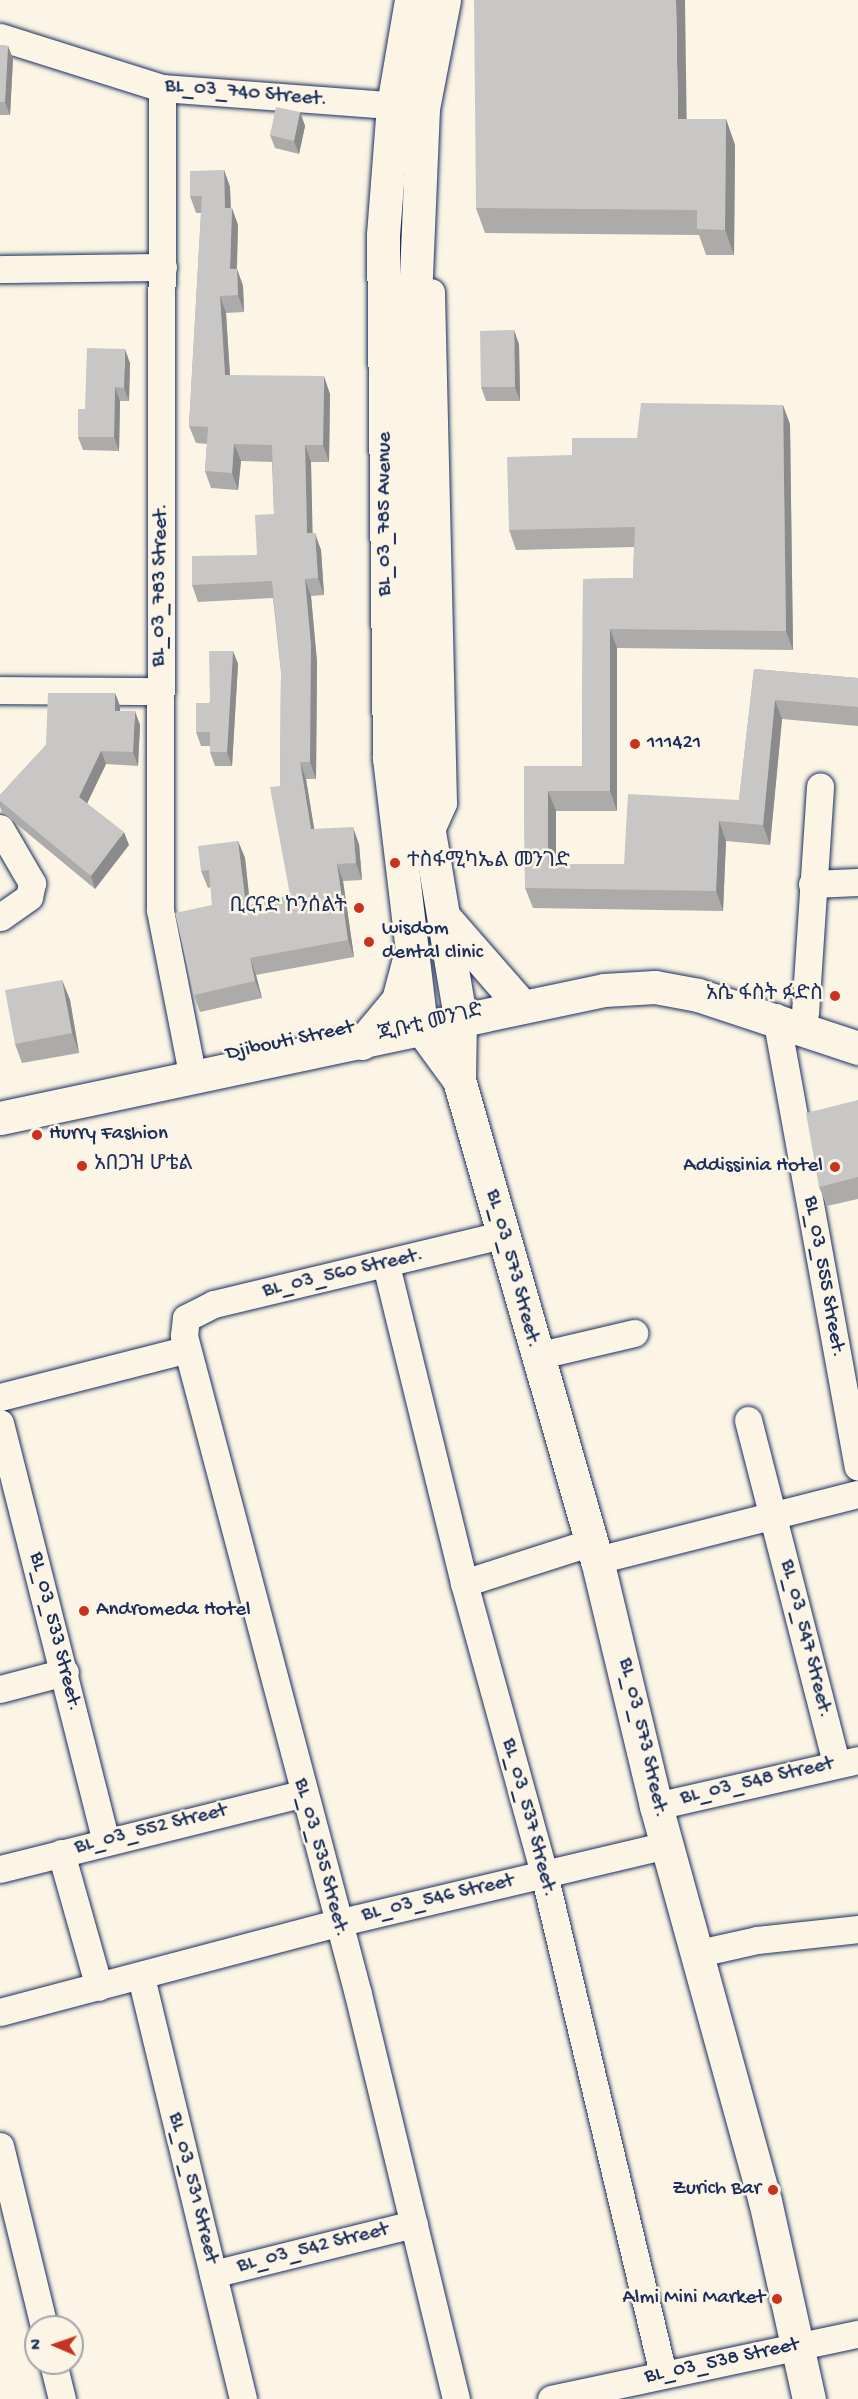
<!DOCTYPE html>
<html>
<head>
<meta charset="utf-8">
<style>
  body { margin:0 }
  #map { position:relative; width:858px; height:2399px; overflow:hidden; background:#fcf5e5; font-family:"Gochi Hand","Noto Sans Ethiopic",sans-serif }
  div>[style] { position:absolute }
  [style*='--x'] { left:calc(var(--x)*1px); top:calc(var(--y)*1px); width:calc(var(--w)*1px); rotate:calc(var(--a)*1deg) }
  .roads { filter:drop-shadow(0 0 2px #1b2f5e) drop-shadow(0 0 2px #1b2f5e) }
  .minor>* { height:27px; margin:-13.5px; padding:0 13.5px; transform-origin:13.5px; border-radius:13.5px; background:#fcf5e5 }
  .major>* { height:33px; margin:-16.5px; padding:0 16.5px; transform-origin:16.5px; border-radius:16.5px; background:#fcf5e5 }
  .wall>* { inset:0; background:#acabaa }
  .shaded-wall>* { inset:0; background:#8c8b8b }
  .building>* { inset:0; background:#c8c7c6 }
  .dots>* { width:16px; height:16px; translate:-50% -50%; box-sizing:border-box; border:3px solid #fcf5e5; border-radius:50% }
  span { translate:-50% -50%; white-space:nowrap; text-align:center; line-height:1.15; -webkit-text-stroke:5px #fcf5e5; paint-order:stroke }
  .street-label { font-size:21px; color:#1b2f5e }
  .poi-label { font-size:21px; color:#1b2f5e }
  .left { translate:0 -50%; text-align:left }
  .right { translate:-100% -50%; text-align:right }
  .north { position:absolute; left:24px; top:2315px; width:60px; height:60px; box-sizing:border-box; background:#fcf5e5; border:2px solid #a2a6af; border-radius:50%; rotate:272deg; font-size:16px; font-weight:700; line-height:24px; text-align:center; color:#1b2f5e }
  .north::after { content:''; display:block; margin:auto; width:21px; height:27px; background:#c8321e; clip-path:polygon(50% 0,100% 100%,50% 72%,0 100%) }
</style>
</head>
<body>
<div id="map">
  <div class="roads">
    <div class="minor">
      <i style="--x:0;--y:37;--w:170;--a:17.5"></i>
      <i style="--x:162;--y:88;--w:252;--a:4.3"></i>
      <i style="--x:162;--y:88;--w:822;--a:90.14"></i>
      <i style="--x:160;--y:910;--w:171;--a:78.9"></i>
      <i style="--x:0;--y:269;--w:163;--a:-0.7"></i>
      <i style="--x:0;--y:690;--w:160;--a:0.4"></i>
      <i style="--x:0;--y:828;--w:64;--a:59.8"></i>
      <i style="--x:32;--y:883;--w:14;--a:102"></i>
      <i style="--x:29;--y:897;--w:35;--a:145"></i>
      <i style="--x:427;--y:839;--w:39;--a:-66"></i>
      <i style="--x:443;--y:803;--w:511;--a:-91.35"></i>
      <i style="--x:812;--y:884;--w:46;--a:-2.5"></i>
      <i style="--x:805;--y:1013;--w:227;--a:-86.2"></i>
      <i style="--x:776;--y:1017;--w:457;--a:79.7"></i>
      <i style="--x:386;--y:1265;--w:327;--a:76.2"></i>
      <i style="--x:464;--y:1583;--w:302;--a:74.6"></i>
      <i style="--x:544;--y:1874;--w:514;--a:76.61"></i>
      <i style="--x:536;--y:1356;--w:101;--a:-13.2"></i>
      <i style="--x:0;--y:1397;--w:191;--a:-14.3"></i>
      <i style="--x:748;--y:1420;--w:354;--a:75.6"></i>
      <i style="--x:0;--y:1423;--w:431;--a:75.8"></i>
      <i style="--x:597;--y:1560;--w:269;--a:-14.2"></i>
      <i style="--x:464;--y:1583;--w:134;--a:-17.8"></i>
      <i style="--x:0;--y:1689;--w:67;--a:-14.7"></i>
      <i style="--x:656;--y:1806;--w:207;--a:-12.8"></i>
      <i style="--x:61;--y:1853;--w:139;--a:74.2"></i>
      <i style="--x:0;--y:1869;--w:310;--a:-14"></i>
      <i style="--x:699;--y:1953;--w:59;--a:-12.6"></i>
      <i style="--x:757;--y:1940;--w:102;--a:-6.2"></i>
      <i style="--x:141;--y:1977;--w:434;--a:76.4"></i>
      <i style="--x:0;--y:2012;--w:349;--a:-14.8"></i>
      <i style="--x:337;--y:1923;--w:340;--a:-13.3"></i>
      <i style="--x:0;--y:2146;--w:186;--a:76.3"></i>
      <i style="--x:213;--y:2274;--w:207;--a:-14"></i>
      <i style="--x:53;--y:2363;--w:37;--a:76"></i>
      <i style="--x:456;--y:2399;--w:417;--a:-103.6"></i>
      <i style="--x:358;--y:1994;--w:681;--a:-104.81"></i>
      <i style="--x:184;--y:1336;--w:18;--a:-84"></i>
      <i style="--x:186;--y:1318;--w:31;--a:-27"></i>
      <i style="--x:214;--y:1304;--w:296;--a:-13.5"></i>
      <i style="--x:551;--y:2399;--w:314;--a:-12"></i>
    </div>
    <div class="major">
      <i style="--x:411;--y:0;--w:107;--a:99.7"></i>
      <i style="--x:393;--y:105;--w:130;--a:94.4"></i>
      <i style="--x:383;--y:235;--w:523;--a:89.34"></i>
      <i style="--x:389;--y:758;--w:272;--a:83.2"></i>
      <i style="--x:421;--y:1028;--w:64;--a:53.8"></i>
      <i style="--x:444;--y:0;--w:110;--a:101"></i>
      <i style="--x:423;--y:108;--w:259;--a:92.4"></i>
      <i style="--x:412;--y:367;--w:381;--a:89.5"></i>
      <i style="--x:415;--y:748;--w:273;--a:80.5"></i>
      <i style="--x:460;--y:1017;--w:63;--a:90.9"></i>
      <i style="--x:459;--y:1080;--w:499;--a:74"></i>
      <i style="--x:597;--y:1560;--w:253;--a:76.5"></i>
      <i style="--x:656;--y:1806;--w:410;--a:74.6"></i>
      <i style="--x:765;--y:2201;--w:203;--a:77.5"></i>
      <i style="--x:444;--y:917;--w:116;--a:48.9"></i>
      <i style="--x:362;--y:1043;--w:56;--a:-50.1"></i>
      <i style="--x:398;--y:1000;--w:39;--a:-75"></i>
      <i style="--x:0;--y:1118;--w:617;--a:-11.97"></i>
      <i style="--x:604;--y:990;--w:51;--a:-3.4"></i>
      <i style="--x:655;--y:987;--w:44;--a:10.5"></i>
      <i style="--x:698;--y:995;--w:169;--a:18.3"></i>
    </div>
  </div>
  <div class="wall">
    <i style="clip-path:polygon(0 45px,8px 46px,13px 59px,10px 115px,0 115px)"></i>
    <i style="clip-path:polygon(300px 112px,305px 126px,299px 154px,275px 148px,270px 135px)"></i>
    <i style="clip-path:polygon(686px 119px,726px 119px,735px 145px,734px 255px,706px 255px,699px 235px,485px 233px,476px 208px)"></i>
    <i style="clip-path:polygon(224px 170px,230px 187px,231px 208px,238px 225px,237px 269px,243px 286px,244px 312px,226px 313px,230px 375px,330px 394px,329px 462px,311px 462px,312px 533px,321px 550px,324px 595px,311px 596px,317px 662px,316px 779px,306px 779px,314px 829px,359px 844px,362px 880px,343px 881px,354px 957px,256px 975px,262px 998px,200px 1012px,194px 995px,212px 905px,211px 887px,208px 888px,201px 871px,238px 841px,245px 858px,250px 905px,290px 895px,280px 786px,281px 672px,273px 598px,198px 602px,192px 585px,257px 555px,274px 514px,272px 462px,241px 461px,238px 490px,211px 488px,205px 471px,207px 444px,196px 443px,189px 426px,201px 213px,196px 213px,190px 196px)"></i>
    <i style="clip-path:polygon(519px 344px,520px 401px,486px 401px,481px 387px)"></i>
    <i style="clip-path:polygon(130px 363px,129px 401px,120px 401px,119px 451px,83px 450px,78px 437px,85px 409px)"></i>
    <i style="clip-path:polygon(790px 424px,793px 650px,617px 648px,617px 811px,556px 811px,556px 864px,624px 864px,739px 800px,754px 669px,858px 678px,858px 726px,782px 719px,770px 845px,726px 841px,723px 911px,533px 908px,525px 888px,524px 766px,582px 766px,583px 579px,633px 578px,634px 547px,516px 550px,509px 530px,572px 455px)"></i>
    <i style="clip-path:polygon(233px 651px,238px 664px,232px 766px,215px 766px,210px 752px,210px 746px,201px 746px,196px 732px)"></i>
    <i style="clip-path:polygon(115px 693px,120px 706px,120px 711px,140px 725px,138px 766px,106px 764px,87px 803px,129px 845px,95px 889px,2px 812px,0 807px,0 795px,46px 745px)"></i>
    <i style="clip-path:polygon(62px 980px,70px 1000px,79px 1053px,22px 1063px,15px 1044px)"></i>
    <i style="clip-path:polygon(858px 1100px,858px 1199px,827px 1206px,819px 1187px)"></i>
  </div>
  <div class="shaded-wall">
    <i style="clip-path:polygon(676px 0,685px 0,687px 144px,678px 119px)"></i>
    <i style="clip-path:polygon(8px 46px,13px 59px,10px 115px,5px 102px)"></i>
    <i style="clip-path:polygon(300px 112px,305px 126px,299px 154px,294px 141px)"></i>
    <i style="clip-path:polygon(726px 119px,735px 145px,734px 255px,725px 230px)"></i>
    <i style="clip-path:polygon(224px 170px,230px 187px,231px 225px,225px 208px)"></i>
    <i style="clip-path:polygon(232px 208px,238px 225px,236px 286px,230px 269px)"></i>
    <i style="clip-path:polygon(237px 269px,243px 286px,244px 312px,238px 295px)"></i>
    <i style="clip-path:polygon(220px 296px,226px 313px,231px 392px,225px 375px)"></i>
    <i style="clip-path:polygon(514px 330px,519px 344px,520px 401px,515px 387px)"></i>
    <i style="clip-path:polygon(125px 349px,130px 363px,129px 401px,124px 388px)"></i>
    <i style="clip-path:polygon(324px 376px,330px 394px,329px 462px,323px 445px)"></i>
    <i style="clip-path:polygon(115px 387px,120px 401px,119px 451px,114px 437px)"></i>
    <i style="clip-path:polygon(783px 405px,790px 424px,793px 650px,786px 631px)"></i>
    <i style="clip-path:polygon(234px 444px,241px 461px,238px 490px,232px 473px)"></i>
    <i style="clip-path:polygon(305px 445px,311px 462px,313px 550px,307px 533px)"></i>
    <i style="clip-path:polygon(315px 533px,321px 550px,324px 595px,318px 578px)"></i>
    <i style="clip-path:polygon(305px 579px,311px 596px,317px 662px,316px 779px,310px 762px)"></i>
    <i style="clip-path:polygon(610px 629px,617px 648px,617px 811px,610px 791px)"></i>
    <i style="clip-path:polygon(233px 651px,238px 664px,232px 766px,227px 752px)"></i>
    <i style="clip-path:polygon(115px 693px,120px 706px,120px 724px,115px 711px)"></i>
    <i style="clip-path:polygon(775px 700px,782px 719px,770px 845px,763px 825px)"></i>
    <i style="clip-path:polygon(135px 711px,140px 725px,138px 766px,133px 752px)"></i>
    <i style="clip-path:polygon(101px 751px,106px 764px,84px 810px,79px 797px)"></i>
    <i style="clip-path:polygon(300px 762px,306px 779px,317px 846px,311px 829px)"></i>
    <i style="clip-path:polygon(548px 791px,556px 811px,556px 883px,548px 864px)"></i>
    <i style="clip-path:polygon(719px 821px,726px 841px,723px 911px,716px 891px)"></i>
    <i style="clip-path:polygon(353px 827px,359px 844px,362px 880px,356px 863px)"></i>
    <i style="clip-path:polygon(124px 832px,129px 845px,95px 889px,91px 876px)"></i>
    <i style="clip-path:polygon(238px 841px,245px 858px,252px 923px,246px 906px)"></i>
    <i style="clip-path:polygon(337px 864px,343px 881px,354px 957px,348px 940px)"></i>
    <i style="clip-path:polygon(250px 958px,256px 975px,262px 998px,255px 981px)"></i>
    <i style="clip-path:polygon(62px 980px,70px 1000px,79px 1053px,72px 1033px)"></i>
  </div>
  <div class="building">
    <i style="clip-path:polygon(474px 0,676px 0,678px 119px,726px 119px,725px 230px,697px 229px,697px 210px,476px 208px)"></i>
    <i style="clip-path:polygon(0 45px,8px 46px,5px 102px,0 102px)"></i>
    <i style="clip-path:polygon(276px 107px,300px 112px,294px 141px,270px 135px)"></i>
    <i style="clip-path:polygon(224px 170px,225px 208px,232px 208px,230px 269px,237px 269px,238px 295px,220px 296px,225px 375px,324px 376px,323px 445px,305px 445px,307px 533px,315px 533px,318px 578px,305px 579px,311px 645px,310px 762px,300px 762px,311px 829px,353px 827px,356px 863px,337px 864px,348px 940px,250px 958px,255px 981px,194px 995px,175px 913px,212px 905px,209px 870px,201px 871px,198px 846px,238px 841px,246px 906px,290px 895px,270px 787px,280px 786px,281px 672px,272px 581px,192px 585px,192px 556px,257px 555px,255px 515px,274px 514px,272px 445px,234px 444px,232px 473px,205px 471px,208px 427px,189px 426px,202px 196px,190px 196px,190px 171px)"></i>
    <i style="clip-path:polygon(514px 330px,515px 387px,481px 387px,480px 331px)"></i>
    <i style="clip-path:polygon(87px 348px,125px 349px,124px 388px,115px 387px,114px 437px,78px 437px,78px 409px,85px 409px)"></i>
    <i style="clip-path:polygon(641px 403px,783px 405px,786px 631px,610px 629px,610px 791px,548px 791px,548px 864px,624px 864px,628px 794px,739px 800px,754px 669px,858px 678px,858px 707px,775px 700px,763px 825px,719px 821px,716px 891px,525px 888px,524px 766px,582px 766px,583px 579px,633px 578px,635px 527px,509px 530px,507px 457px,572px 455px,572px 438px,637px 438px)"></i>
    <i style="clip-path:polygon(209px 651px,233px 651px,227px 752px,210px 752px,210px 732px,196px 732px,196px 703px,210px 703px)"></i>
    <i style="clip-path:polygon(48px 693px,115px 693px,115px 711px,135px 711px,133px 752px,101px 751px,79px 797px,124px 832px,91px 876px,0 801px,0 795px,46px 745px)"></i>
    <i style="clip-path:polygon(62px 980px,72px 1033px,15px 1044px,5px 990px)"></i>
    <i style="clip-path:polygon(858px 1100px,858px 1177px,819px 1187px,806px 1113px)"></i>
  </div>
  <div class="dots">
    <i style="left:635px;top:744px;background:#c8321e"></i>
    <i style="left:395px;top:863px;background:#c8321e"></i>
    <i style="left:359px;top:908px;background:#c8321e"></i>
    <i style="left:369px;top:942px;background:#c8321e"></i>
    <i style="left:835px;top:996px;background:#c8321e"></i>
    <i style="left:37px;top:1135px;background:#c8321e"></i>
    <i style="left:82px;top:1166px;background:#c8321e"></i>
    <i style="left:835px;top:1167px;background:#c8321e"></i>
    <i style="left:84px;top:1611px;background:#c8321e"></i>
    <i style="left:773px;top:2190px;background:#c8321e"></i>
    <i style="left:777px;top:2299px;background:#c8321e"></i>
  </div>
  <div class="street-label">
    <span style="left:246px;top:94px;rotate:5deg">BL_03_740 Street.</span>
    <span style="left:386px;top:514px;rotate:-90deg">BL_03_785 Avenue</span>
    <span style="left:161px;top:585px;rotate:-89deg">BL_03_783 Street.</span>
    <span style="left:431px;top:1025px;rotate:-14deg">ጂቡቲ መንገድ</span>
    <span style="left:290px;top:1042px;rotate:-12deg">Djibouti Street</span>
    <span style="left:512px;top:1269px;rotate:75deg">BL_03_573 Street.</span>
    <span style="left:343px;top:1274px;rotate:-13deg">BL_03_560 Street.</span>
    <span style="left:823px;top:1277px;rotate:80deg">BL_03_555 Street.</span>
    <span style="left:54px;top:1632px;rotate:76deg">BL_03_533 Street.</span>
    <span style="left:805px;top:1639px;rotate:76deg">BL_03_547 Street.</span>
    <span style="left:642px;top:1738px;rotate:77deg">BL_03_573 Street.</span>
    <span style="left:757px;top:1782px;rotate:-13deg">BL_03_548 Street</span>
    <span style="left:528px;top:1818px;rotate:75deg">BL_03_537 Street.</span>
    <span style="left:151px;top:1830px;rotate:-14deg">BL_03_552 Street</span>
    <span style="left:320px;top:1858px;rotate:75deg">BL_03_535 Street.</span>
    <span style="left:438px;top:1899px;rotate:-13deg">BL_03_546 Street</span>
    <span style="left:192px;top:2188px;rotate:76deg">BL_03_531 Street</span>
    <span style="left:313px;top:2249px;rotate:-14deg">BL_03_542 Street</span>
    <span style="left:722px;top:2362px;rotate:-12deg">BL_03_538 Street</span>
  </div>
  <div class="poi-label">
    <span class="left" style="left:647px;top:744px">111421</span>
    <span class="left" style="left:407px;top:863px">ተስፋሚካኤል መንገድ</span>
    <span class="right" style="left:347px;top:908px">ቢርናድ ኮንሰልት</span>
    <span class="left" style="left:382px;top:942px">wisdom<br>dental clinic</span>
    <span class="right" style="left:823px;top:996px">አሴ ፋስት ፉድስ</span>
    <span class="left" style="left:49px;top:1135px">Hurry Fashion</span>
    <span class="left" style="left:94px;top:1166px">አበጋዝ ሆቴል</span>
    <span class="right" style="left:823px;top:1167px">Addissinia Hotel</span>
    <span class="left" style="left:96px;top:1611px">Andromeda Hotel</span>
    <span class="right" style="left:761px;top:2190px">Zurich Bar</span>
    <span class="right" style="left:765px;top:2299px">Almi Mini Market</span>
  </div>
  <div class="north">N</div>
</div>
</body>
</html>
